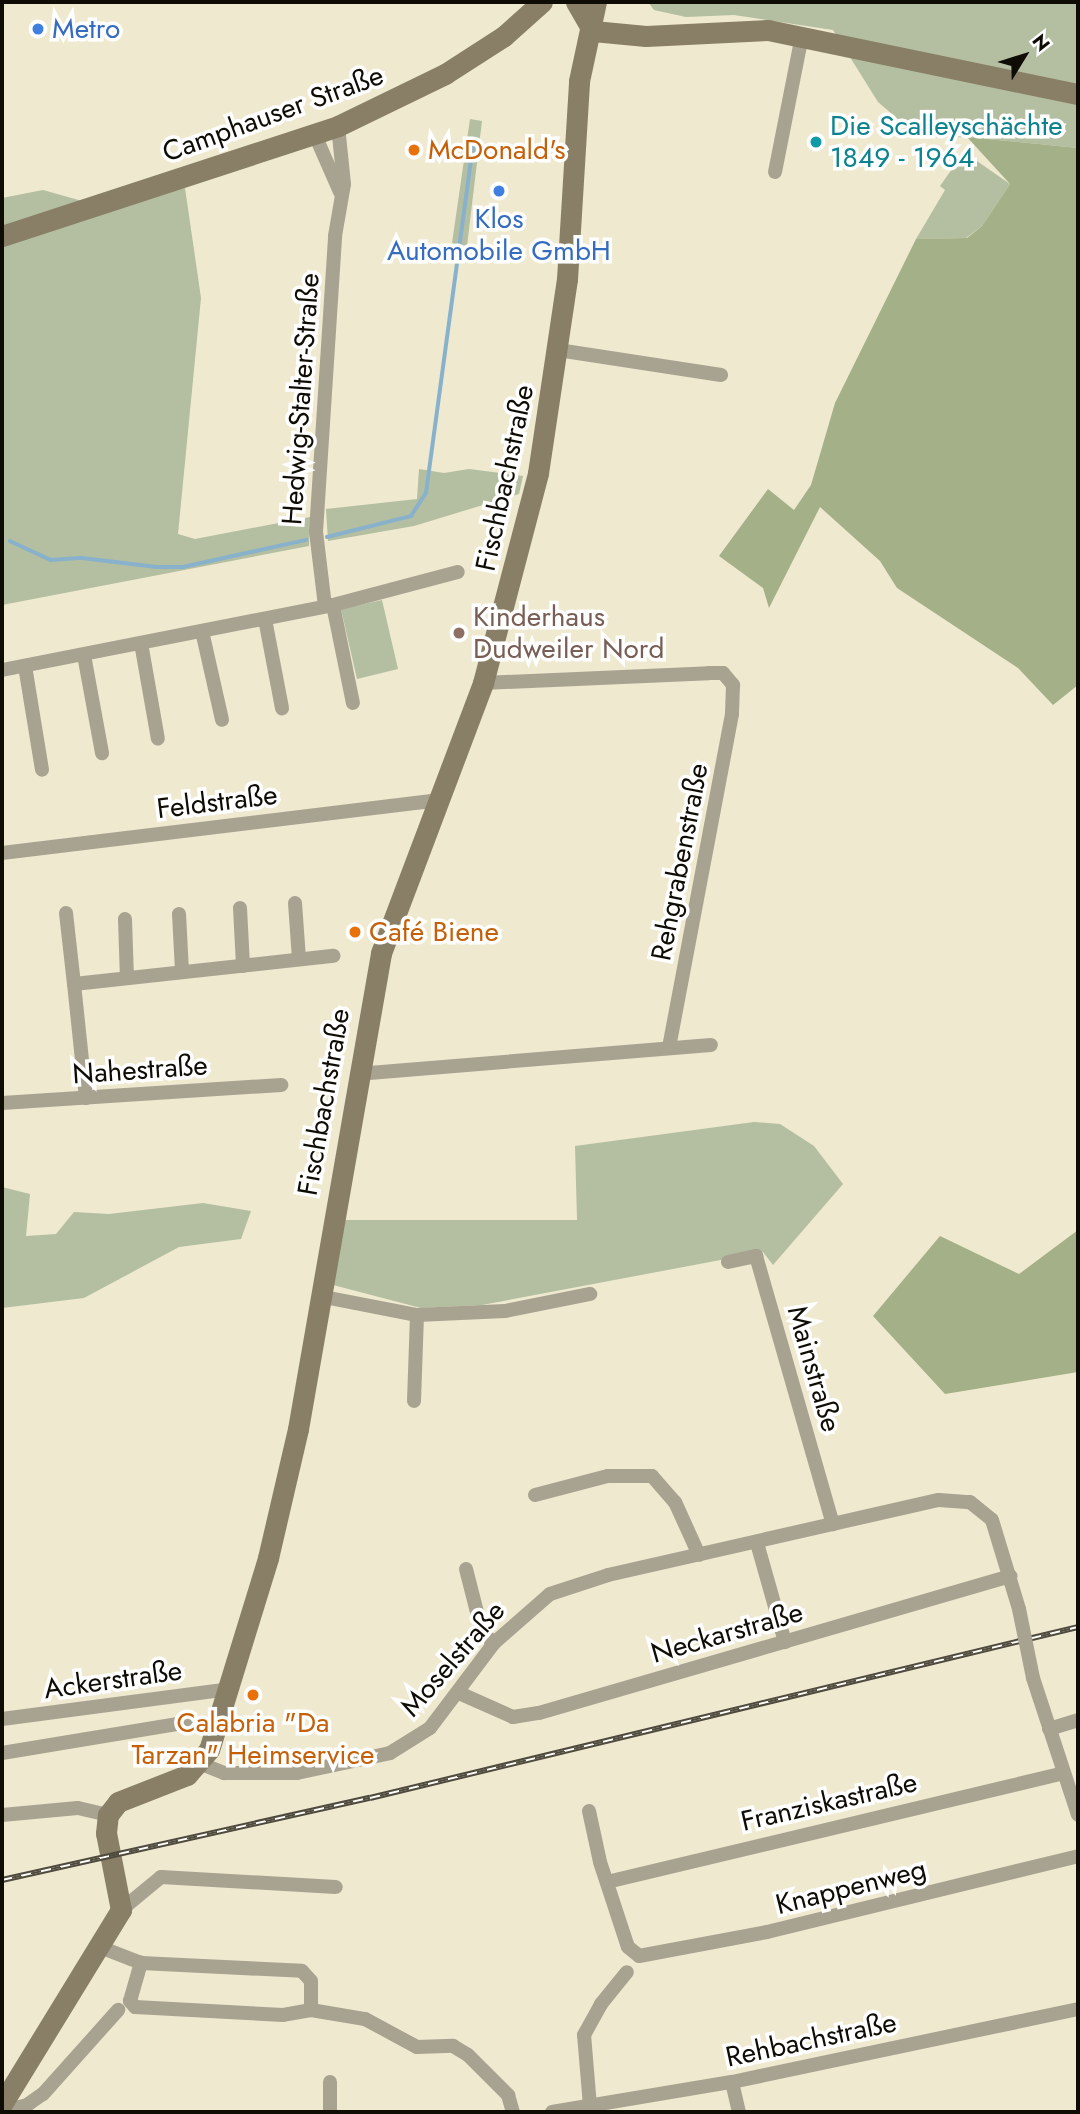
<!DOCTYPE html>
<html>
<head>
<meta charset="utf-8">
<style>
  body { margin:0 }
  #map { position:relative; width:1080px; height:2114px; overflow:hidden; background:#efe9d0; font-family:Jost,sans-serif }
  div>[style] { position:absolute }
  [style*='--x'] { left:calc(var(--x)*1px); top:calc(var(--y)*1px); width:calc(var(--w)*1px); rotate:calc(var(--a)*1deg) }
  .green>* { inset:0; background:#b4bea0 }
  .forest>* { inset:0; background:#a4b088 }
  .stream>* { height:3.5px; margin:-1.75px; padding:0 1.75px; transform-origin:1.75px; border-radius:1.75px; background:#88b2cb }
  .street>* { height:14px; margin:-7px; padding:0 7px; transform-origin:7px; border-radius:7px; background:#a8a290 }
  .secondary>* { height:21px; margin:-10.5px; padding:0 10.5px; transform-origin:10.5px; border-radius:10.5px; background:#887f66 }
  .rail>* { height:6px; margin-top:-3px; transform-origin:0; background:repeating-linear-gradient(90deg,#fff 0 10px,#4e4a3e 0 20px); box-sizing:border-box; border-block:2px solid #4e4a3e }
  .street-bridge>* { height:14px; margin:-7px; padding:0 7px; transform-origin:7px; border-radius:7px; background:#a8a290 }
  .dots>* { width:19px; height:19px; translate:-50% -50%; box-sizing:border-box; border:4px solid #fff; border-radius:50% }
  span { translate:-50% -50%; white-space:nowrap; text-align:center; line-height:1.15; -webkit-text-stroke:7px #fff; paint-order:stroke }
  .shop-label { font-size:28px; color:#366cbe }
  .left { translate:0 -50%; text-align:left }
  .street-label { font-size:28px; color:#0f0c05 }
  .culture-label { font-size:28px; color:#0d838f }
  .food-label { font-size:28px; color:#c56008 }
  .education-label { font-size:28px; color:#785e54 }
  .frame { position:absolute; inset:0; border:4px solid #0f0c05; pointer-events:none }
  .north { position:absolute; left:989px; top:21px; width:70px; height:70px; -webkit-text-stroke:5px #fff; paint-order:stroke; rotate:52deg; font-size:19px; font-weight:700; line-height:28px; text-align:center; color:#0f0c05 }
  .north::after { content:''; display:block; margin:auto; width:24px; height:32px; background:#0f0c05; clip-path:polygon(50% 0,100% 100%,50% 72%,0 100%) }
</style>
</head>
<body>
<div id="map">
  <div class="green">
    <i style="clip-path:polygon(648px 2px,1078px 2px,1078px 148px,967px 137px,920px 138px,878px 102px,833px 30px,734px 15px,686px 17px,654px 10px)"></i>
    <i style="clip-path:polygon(470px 119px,482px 121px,467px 246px,452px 243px)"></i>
    <i style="clip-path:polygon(964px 152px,1010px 184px,982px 226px,966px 238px,916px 239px,945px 190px,940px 186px)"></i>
    <i style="clip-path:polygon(185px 188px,201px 298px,178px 534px,195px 539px,310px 517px,309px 546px,2px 605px,2px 198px,43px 190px,107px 208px)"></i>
    <i style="clip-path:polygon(419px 469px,444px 473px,469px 469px,523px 476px,519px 494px,414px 526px,328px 541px,326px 509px,417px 499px)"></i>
    <i style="clip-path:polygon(382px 600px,398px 669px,357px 679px,341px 609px)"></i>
    <i style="clip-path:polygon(754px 1122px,780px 1124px,814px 1146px,843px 1184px,773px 1265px,763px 1252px,482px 1305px,421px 1308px,333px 1285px,345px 1220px,577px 1220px,575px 1146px)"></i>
    <i style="clip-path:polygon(2px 1187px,30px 1194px,26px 1236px,56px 1234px,74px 1212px,109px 1214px,203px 1203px,251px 1211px,241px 1239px,179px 1247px,84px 1298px,2px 1308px)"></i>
  </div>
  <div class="forest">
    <i style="clip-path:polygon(967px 137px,1078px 148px,1078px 685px,1053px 705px,1018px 668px,897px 588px,880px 561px,820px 507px,769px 608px,763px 588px,719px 556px,768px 489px,794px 510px,811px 485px,835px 403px,916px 239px,967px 238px,982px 226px,1010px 184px)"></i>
    <i style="clip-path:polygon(1078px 1230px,1078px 1372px,945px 1394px,873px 1316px,940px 1236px,1019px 1274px)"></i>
  </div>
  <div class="stream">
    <i style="--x:327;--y:537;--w:87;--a:-14"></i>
    <i style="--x:411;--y:516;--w:27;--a:-57"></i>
    <i style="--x:426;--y:493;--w:356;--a:-82.3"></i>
    <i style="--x:10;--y:541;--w:45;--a:24.9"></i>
    <i style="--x:51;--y:560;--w:31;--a:-4"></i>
    <i style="--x:82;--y:558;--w:75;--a:6.9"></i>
    <i style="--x:156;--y:567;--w:27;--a:0"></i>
    <i style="--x:183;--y:567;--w:126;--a:-12.4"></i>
  </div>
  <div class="street">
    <i style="--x:315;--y:135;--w:62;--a:66.3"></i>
    <i style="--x:775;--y:172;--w:139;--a:-78.8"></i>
    <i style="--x:558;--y:350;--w:165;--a:8.7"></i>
    <i style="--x:333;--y:605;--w:100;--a:78.5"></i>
    <i style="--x:325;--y:606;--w:75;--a:-96.9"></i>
    <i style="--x:316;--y:532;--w:297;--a:-86.3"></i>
    <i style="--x:335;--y:236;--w:53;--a:-80.2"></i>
    <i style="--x:344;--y:184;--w:58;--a:-95.9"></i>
    <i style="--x:265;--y:619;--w:91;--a:79.2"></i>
    <i style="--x:202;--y:631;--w:91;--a:77.3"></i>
    <i style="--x:141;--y:643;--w:97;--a:80"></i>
    <i style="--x:84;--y:655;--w:100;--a:79.6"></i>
    <i style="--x:25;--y:666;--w:105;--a:80.7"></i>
    <i style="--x:2;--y:670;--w:337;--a:-11.1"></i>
    <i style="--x:333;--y:605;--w:129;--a:-14.8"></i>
    <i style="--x:483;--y:683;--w:226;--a:-2.5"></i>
    <i style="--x:709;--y:673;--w:14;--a:0"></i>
    <i style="--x:723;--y:673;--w:16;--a:50"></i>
    <i style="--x:733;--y:685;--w:29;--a:92"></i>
    <i style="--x:732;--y:714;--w:338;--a:100.7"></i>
    <i style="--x:2;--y:853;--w:439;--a:-6.9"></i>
    <i style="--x:295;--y:903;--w:56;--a:85.9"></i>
    <i style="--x:240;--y:908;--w:58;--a:87"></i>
    <i style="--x:66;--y:913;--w:71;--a:83.6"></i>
    <i style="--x:179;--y:914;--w:58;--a:87"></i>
    <i style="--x:125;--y:919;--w:59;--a:88.1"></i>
    <i style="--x:357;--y:1074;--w:355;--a:-4.7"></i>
    <i style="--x:86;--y:1098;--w:115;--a:-96"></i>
    <i style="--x:74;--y:984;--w:261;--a:-6.2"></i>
    <i style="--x:2;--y:1103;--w:280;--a:-3.7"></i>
    <i style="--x:728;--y:1262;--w:29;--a:-12"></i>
    <i style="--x:756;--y:1256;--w:279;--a:74"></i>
    <i style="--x:319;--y:1296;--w:100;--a:11"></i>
    <i style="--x:417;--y:1315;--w:88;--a:-2.6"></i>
    <i style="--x:505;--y:1311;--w:87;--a:-11.3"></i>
    <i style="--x:414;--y:1401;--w:86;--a:-88"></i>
    <i style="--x:535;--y:1495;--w:75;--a:-14.6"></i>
    <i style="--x:608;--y:1476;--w:44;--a:0"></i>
    <i style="--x:652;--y:1476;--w:35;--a:49"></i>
    <i style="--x:675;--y:1502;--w:58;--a:65.6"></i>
    <i style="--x:757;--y:1543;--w:103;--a:74.2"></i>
    <i style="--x:466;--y:1569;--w:65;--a:75.7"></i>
    <i style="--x:482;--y:1632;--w:16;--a:43"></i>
    <i style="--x:1033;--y:1678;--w:144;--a:71.8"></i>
    <i style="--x:459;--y:1693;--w:59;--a:24"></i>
    <i style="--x:513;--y:1717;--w:26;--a:-9"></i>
    <i style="--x:539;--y:1713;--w:491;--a:-16.2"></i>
    <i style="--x:2;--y:1719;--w:231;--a:-7.5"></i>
    <i style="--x:1049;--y:1729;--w:30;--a:-17"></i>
    <i style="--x:2;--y:1753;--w:183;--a:-9.4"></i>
    <i style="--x:183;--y:1723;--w:36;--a:11"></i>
    <i style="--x:199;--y:1763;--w:27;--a:22"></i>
    <i style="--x:224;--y:1773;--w:73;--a:0"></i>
    <i style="--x:297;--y:1773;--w:95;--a:-12.1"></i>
    <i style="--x:390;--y:1753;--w:47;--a:-32"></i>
    <i style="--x:430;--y:1728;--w:106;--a:-53"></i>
    <i style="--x:494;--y:1643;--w:74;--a:-41.2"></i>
    <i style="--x:550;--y:1594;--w:61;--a:-18.1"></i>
    <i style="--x:608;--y:1575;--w:339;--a:-12.8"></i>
    <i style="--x:939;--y:1500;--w:31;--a:4"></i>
    <i style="--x:970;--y:1502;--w:28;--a:39"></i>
    <i style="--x:992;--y:1520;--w:93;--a:73.1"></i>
    <i style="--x:589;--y:1811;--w:52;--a:77.8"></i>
    <i style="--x:600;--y:1862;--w:89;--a:71.8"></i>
    <i style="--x:628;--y:1947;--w:14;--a:39"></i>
    <i style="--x:639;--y:1956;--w:130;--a:-10.6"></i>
    <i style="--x:767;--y:1932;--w:320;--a:-13.7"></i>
    <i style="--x:2;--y:1815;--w:76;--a:-5.3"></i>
    <i style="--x:78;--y:1808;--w:31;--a:13"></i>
    <i style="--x:607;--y:1882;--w:469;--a:-13.4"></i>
    <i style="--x:121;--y:1910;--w:52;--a:-39.5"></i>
    <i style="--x:161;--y:1877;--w:175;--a:3.3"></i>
    <i style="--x:100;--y:1947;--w:44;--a:21.3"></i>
    <i style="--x:141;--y:1963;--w:161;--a:2.8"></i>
    <i style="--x:302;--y:1971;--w:13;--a:48"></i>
    <i style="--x:311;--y:1981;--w:29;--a:90"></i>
    <i style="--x:311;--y:2010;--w:28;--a:170"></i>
    <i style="--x:283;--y:2015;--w:148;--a:-176.9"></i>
    <i style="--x:135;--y:2007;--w:8;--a:-130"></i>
    <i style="--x:130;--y:2001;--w:40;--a:-74"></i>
    <i style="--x:311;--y:2010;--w:55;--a:9.5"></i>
    <i style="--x:365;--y:2019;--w:59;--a:28.3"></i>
    <i style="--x:417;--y:2047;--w:36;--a:-2"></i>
    <i style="--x:453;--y:2046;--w:17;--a:31"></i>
    <i style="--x:468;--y:2055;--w:57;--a:45"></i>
    <i style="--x:508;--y:2095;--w:18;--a:74"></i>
    <i style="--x:330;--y:2082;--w:30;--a:90"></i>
    <i style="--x:732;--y:2082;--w:31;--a:77"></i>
    <i style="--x:590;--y:2106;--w:71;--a:-94.8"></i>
    <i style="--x:584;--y:2035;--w:35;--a:-61"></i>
    <i style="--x:601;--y:2004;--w:41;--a:-50.9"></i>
    <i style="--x:2;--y:2111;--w:26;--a:-13"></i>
    <i style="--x:27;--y:2105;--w:19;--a:-35"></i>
    <i style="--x:43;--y:2094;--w:113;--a:-48.2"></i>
    <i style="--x:552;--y:2112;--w:182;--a:-9.5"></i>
    <i style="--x:732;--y:2082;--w:354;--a:-11.9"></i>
  </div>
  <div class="secondary">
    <i style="--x:576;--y:2;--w:34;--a:60"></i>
    <i style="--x:593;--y:31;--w:53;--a:5.4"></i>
    <i style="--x:646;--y:36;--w:122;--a:-2.8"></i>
    <i style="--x:768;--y:30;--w:317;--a:11.7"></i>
    <i style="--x:2;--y:236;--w:354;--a:-18.1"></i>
    <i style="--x:338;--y:126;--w:119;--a:-25.9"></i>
    <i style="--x:445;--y:74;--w:70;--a:-32.8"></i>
    <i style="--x:504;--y:36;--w:51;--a:-41.8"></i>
    <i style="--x:2;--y:2104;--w:228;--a:-58.5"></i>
    <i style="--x:121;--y:1910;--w:78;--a:-101"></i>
    <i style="--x:106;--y:1833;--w:18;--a:-84"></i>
    <i style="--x:108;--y:1815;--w:16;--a:-52"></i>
    <i style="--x:118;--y:1802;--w:74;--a:-21.4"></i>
    <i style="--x:187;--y:1775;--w:33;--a:-49"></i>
    <i style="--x:209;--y:1750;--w:201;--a:-72.9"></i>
    <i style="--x:268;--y:1558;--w:132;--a:-76.9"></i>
    <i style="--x:298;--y:1429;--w:483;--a:-80.1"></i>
    <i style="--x:381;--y:953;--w:289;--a:-69.3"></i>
    <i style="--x:483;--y:683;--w:217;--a:-75.3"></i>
    <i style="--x:538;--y:473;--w:196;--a:-81.5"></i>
    <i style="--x:567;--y:279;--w:198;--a:-86.5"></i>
    <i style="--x:579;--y:81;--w:81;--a:-77.9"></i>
  </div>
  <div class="rail">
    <i style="--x:2;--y:1880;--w:377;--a:-12.6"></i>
    <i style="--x:370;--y:1798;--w:728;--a:-13.58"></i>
  </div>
  <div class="street-bridge">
    <i style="--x:1019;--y:1609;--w:70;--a:78.5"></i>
  </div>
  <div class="dots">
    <i style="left:38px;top:29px;background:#3f7fe0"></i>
    <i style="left:816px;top:142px;background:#0f9aa8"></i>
    <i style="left:414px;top:150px;background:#e8710a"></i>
    <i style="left:499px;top:191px;background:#3f7fe0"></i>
    <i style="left:459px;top:633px;background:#8d6e63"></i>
    <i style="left:355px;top:932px;background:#e8710a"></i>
    <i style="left:253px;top:1695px;background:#e8710a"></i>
  </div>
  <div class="shop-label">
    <span class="left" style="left:52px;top:29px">Metro</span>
    <span style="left:499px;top:235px">Klos<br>Automobile GmbH</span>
  </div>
  <div class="street-label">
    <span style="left:273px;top:114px;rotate:-20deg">Camphauser Straße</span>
    <span style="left:301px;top:399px;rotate:-86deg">Hedwig-Stalter-Straße</span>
    <span style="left:505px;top:478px;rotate:-78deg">Fischbachstraße</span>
    <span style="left:217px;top:802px;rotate:-7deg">Feldstraße</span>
    <span style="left:680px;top:862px;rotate:-79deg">Rehgrabenstraße</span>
    <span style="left:140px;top:1070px;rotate:-4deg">Nahestraße</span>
    <span style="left:324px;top:1102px;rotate:-80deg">Fischbachstraße</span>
    <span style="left:814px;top:1369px;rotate:74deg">Mainstraße</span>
    <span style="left:727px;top:1633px;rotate:-16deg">Neckarstraße</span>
    <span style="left:453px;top:1659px;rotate:-49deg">Moselstraße</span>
    <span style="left:113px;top:1680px;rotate:-8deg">Ackerstraße</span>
    <span style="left:829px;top:1802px;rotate:-13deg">Franziskastraße</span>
    <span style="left:851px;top:1887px;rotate:-14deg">Knappenweg</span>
    <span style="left:811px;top:2040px;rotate:-12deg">Rehbachstraße</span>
  </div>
  <div class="culture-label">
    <span class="left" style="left:830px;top:142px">Die Scalleyschächte<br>1849 - 1964</span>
  </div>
  <div class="food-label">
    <span class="left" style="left:428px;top:150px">McDonald's</span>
    <span class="left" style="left:369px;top:932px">Café Biene</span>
    <span style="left:253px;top:1739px">Calabria "Da<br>Tarzan" Heimservice</span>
  </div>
  <div class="education-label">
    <span class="left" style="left:473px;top:633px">Kinderhaus<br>Dudweiler Nord</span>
  </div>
  <div class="frame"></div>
  <div class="north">N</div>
</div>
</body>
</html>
